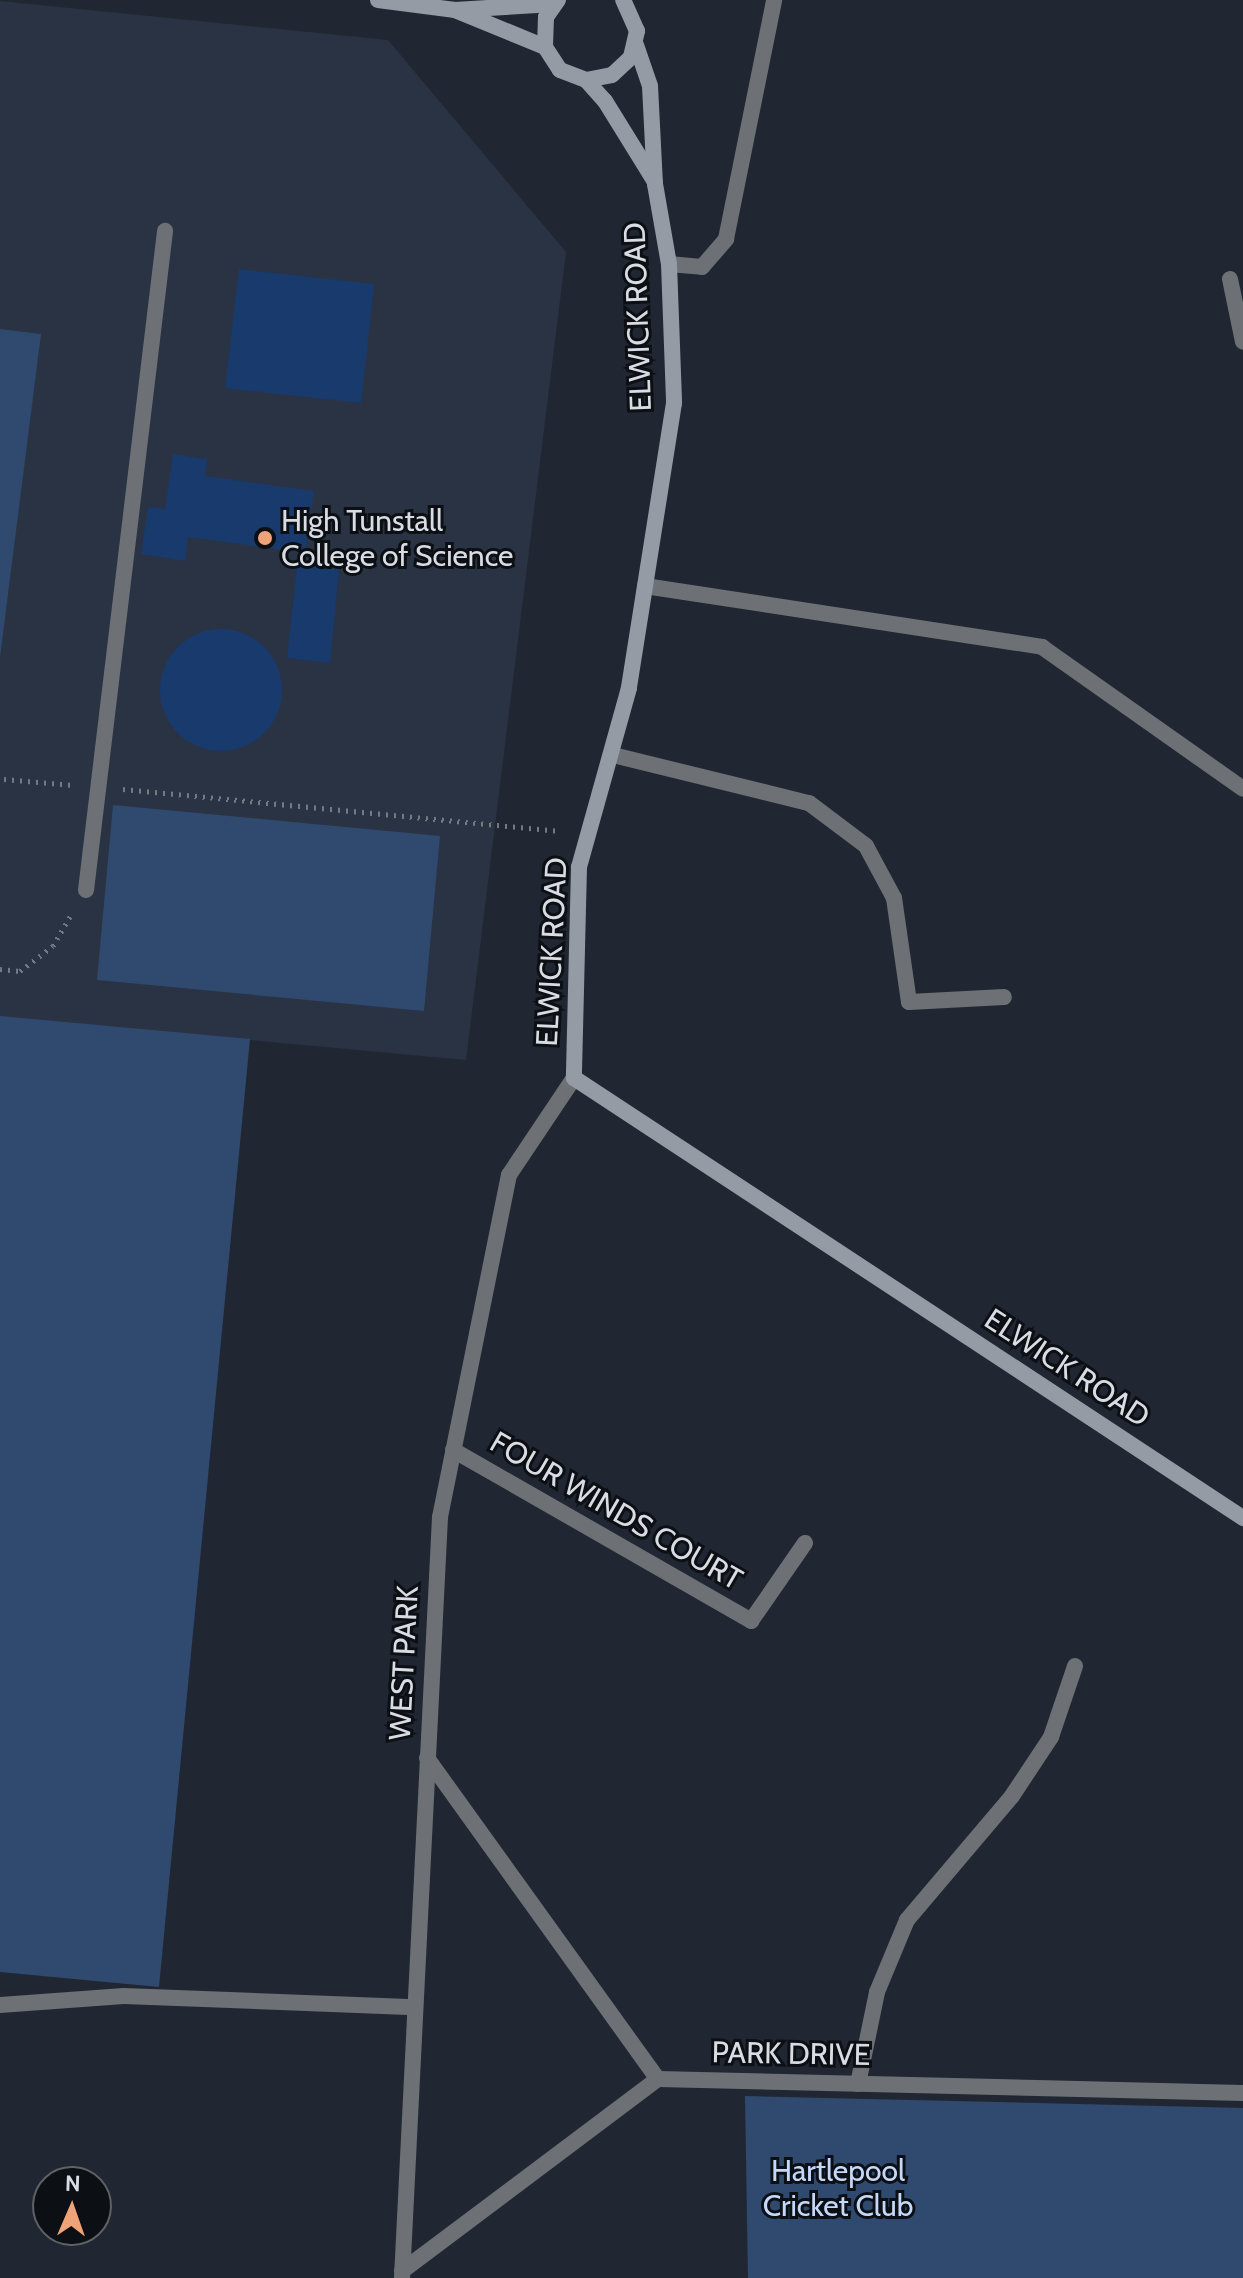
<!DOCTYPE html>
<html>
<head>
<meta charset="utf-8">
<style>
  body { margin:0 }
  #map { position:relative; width:1243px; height:2278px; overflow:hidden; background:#202732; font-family:Cabin,sans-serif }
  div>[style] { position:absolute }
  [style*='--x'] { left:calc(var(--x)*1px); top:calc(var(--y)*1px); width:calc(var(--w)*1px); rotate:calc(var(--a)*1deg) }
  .built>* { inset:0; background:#293343 }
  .green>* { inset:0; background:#30496e }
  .building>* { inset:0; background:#193a6c }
  .round { border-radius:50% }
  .path>* { height:5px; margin-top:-2.5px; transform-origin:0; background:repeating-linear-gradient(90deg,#747a83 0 2px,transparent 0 8px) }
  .lane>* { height:16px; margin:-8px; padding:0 8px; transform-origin:8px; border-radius:8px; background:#6d7176 }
  .street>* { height:16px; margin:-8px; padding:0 8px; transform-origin:8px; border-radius:8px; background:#6d7176 }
  .secondary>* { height:16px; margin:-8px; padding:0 8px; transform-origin:8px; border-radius:8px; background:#949ba4 }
  .dots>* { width:22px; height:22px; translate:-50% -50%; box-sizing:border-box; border:4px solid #0c1014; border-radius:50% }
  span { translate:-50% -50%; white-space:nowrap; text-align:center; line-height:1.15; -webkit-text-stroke:6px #0c1014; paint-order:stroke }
  .street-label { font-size:30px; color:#d8dde4 }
  .poi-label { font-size:30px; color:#d8dde4 }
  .left { translate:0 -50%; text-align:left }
  .park-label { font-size:30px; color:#c4d9f9 }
  .north { position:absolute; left:32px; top:2166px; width:80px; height:80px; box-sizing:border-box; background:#0c1014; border:2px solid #5e6267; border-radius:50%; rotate:2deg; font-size:22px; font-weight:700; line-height:32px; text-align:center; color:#d8dde4 }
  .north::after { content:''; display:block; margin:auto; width:28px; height:36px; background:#f0a279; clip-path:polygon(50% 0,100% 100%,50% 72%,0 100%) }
</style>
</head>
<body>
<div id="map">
  <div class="built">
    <i style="clip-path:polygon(0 1px,388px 40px,566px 252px,466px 1060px,0 1017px)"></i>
  </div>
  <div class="green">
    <i style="clip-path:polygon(0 329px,41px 334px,0 657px)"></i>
    <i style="clip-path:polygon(113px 805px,440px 836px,424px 1011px,97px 980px)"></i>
    <i style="clip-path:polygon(0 1016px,250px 1039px,159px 1987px,0 1972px)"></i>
    <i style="clip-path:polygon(745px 2096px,1243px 2108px,1243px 2278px,748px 2278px)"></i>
  </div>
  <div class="building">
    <i style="clip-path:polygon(239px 269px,374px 284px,361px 403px,225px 388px)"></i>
    <i style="clip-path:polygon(173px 454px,207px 459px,205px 476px,314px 491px,305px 553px,188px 537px,185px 561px,141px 554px,148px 507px,165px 509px)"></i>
    <i style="clip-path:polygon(297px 565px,339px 569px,330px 663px,287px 658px)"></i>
    <i class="round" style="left:160px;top:629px;width:122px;height:122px"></i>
  </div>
  <div class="path">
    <i style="--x:4;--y:779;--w:69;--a:5"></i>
    <i style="--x:123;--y:789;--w:439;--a:5.5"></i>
    <i style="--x:0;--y:969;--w:20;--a:6"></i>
    <i style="--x:20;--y:971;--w:41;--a:-37.1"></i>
    <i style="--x:53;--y:946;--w:39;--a:-60"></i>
  </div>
  <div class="lane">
    <i style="--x:645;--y:586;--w:402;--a:8.7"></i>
    <i style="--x:1042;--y:647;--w:246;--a:35.2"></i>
    <i style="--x:86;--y:890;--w:664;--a:-83.16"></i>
    <i style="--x:0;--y:2005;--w:124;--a:-4.2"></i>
    <i style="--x:124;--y:1996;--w:291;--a:2.2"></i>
    <i style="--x:858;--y:2084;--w:94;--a:-78.3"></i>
    <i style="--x:877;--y:1992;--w:78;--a:-67.4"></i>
    <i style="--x:907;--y:1920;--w:162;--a:-49.7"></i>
    <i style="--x:1012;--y:1796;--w:71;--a:-56.5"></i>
    <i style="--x:1051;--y:1737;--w:75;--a:-71.3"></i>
  </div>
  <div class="street">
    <i style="--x:669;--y:264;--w:33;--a:5"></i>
    <i style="--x:702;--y:267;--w:37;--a:-49"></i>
    <i style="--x:726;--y:239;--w:244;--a:-78.6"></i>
    <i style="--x:1230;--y:279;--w:64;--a:78.3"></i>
    <i style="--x:613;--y:755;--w:202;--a:13.8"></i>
    <i style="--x:809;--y:803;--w:71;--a:37"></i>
    <i style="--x:866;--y:846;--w:59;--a:61.7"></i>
    <i style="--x:894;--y:898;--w:105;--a:81.8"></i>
    <i style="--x:909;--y:1002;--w:95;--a:-3"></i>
    <i style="--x:453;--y:1450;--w:344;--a:29.8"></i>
    <i style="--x:751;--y:1621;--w:95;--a:-55.3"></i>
    <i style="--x:427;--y:1758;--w:395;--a:54.3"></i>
    <i style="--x:402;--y:2271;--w:320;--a:-36.9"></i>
    <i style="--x:658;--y:2079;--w:585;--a:1.37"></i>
    <i style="--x:402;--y:2278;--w:762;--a:-87.14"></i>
    <i style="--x:440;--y:1517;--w:349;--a:-78.6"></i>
    <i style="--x:509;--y:1175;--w:117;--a:-56.2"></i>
  </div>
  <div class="secondary">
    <i style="--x:378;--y:0;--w:78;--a:7.4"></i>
    <i style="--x:455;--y:10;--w:99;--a:-3.5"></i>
    <i style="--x:558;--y:0;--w:21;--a:125"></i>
    <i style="--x:546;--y:17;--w:30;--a:92"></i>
    <i style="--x:545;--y:47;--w:27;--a:57"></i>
    <i style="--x:560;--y:70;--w:28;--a:21"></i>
    <i style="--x:586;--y:80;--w:26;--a:-11"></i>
    <i style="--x:612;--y:75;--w:26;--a:-43"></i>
    <i style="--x:631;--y:57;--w:27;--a:-77"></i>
    <i style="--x:637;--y:31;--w:34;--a:-114"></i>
    <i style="--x:455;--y:10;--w:97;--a:22.3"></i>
    <i style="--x:636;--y:45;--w:43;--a:71.1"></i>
    <i style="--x:650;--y:86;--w:98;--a:87.1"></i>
    <i style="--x:655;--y:184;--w:81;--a:80.1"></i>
    <i style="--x:669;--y:264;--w:139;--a:87.9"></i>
    <i style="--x:674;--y:403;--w:289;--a:99"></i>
    <i style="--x:629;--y:688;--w:186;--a:105.6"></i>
    <i style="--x:579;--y:867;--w:211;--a:91.4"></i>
    <i style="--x:574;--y:1078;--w:801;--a:33.33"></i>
    <i style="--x:586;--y:80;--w:28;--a:48"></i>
    <i style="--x:605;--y:101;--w:95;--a:58.3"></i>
  </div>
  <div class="dots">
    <i style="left:265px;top:538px;background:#f0a279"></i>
  </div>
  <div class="street-label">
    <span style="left:638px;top:317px;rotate:-92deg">ELWICK ROAD</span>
    <span style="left:552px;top:952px;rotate:-87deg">ELWICK ROAD</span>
    <span style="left:1067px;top:1368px;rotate:33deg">ELWICK ROAD</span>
    <span style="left:616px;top:1511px;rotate:30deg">FOUR WINDS COURT</span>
    <span style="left:404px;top:1663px;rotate:-87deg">WEST PARK</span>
    <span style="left:791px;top:2054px;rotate:1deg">PARK DRIVE</span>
  </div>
  <div class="poi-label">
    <span class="left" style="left:281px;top:538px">High Tunstall<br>College of Science</span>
  </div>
  <div class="park-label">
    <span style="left:838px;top:2188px">Hartlepool<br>Cricket Club</span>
  </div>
  <div class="north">N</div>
</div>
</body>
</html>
